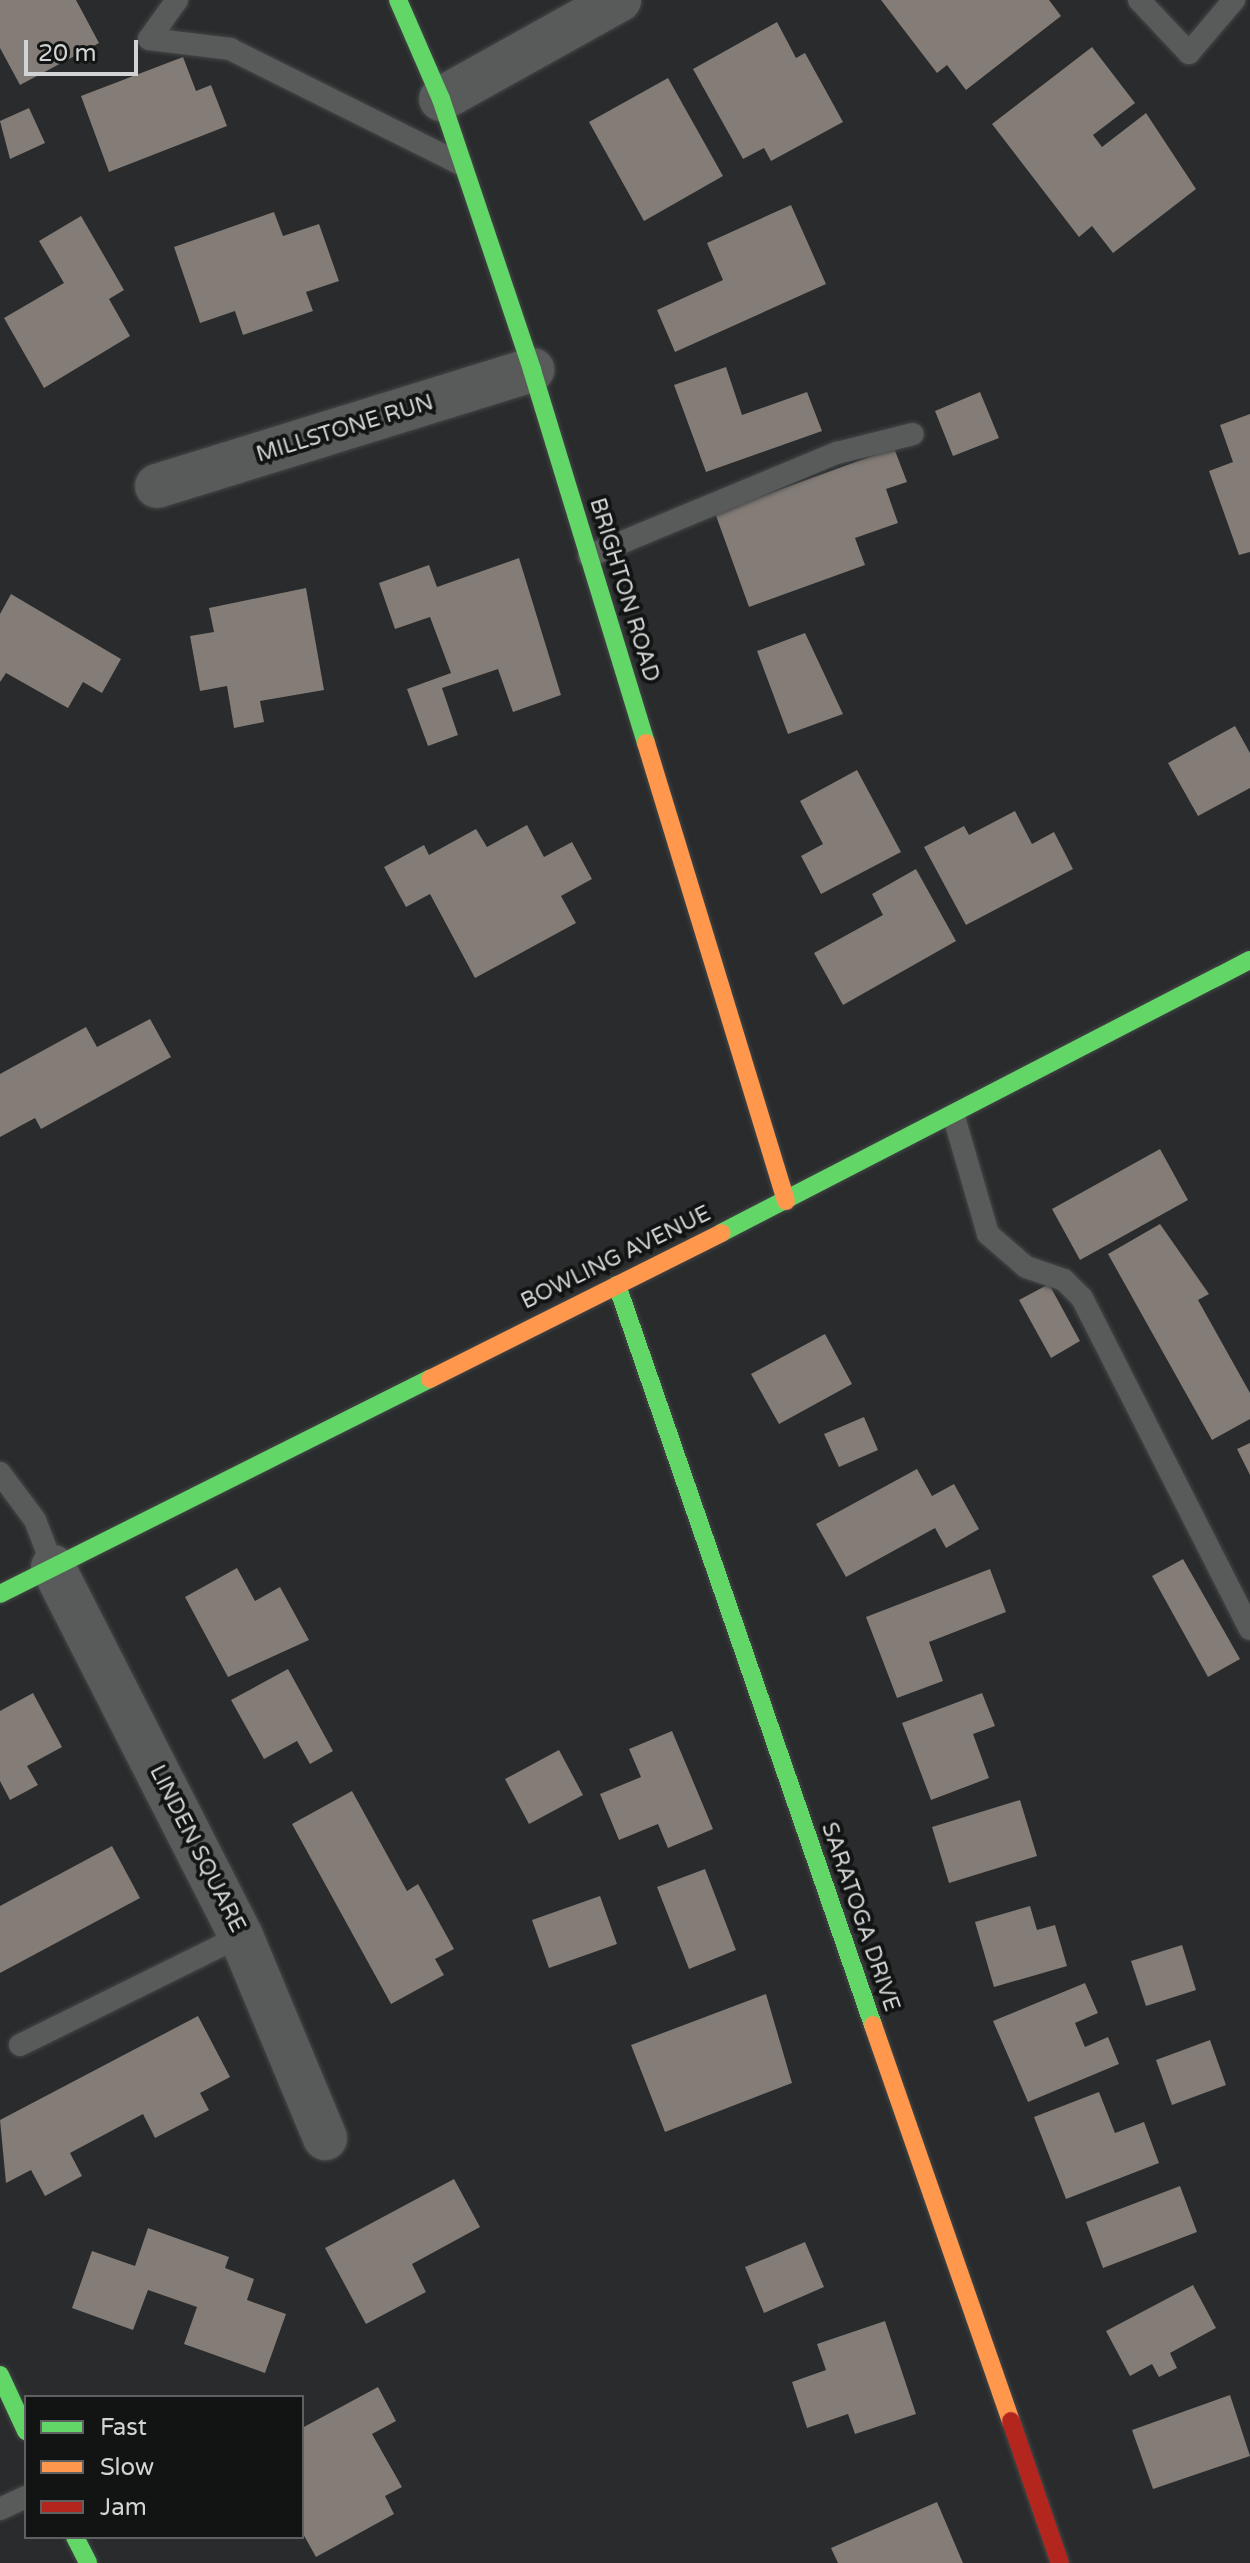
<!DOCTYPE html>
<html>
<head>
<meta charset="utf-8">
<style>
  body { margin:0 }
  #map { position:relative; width:1250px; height:2563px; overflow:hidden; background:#292b2c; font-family:"Varela Round",sans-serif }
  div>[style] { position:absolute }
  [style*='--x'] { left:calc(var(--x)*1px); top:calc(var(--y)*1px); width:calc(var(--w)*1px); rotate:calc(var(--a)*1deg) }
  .building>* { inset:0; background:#847c76 }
  .roads { filter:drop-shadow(0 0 2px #444647) drop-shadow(0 0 2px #444647) }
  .lane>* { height:22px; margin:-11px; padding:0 11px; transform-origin:11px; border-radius:11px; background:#595a5a }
  .street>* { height:44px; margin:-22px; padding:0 22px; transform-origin:22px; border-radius:22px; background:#595a5a }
  .fast>* { height:18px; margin:-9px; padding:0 9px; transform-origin:9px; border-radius:9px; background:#63d668 }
  .slow>* { height:18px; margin:-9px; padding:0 9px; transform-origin:9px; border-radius:9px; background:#ff974d }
  .jam>* { height:18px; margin:-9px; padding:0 9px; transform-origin:9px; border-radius:9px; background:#b3261e }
  span { translate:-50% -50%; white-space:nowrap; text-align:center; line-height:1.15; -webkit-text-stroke:8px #121414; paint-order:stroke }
  .street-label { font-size:22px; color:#d1d3d4 }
  .legend { position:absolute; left:24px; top:2395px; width:280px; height:144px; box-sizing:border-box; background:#121414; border:2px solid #5e6061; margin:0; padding:10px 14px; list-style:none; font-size:24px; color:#d1d3d4 }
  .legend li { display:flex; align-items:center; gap:16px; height:40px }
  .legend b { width:40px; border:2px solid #5e6061 }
  .scale { position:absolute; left:24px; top:40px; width:114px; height:36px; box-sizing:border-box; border:4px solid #d1d3d4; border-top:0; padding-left:10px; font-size:24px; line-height:28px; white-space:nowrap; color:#d1d3d4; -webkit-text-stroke:6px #121414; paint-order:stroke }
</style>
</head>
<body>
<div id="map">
  <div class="building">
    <i style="clip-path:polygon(0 0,76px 0,99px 43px,20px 85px,0 48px)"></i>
    <i style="clip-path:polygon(881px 0,1049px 0,1061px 16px,966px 90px,947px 65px,937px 73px)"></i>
    <i style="clip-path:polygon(777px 22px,796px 58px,805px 53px,843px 122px,771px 161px,764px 148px,743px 159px,693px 69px)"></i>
    <i style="clip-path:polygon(1092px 47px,1135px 103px,1093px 135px,1102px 147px,1146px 113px,1196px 189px,1113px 253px,1092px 226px,1079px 237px,992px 124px)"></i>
    <i style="clip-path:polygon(183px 57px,196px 91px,211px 85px,227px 126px,109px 172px,81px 96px)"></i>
    <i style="clip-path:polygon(668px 78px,723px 176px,644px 221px,589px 122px)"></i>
    <i style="clip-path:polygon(29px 108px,45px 143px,10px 159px,0 121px)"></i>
    <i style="clip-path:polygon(791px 205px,826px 284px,675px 352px,657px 310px,723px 280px,707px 243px)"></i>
    <i style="clip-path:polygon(274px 212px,283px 236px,319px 224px,339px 281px,306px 292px,313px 311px,243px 335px,235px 311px,200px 323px,174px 247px)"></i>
    <i style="clip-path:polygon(81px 216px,124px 290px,109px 299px,130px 336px,44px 388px,4px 318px,64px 283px,39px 241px)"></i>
    <i style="clip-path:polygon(726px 367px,742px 415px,807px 392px,822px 431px,706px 472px,674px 385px)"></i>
    <i style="clip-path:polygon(980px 392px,999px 438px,953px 456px,935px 411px)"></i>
    <i style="clip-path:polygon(1250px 414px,1250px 552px,1239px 555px,1209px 471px,1233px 462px,1220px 425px)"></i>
    <i style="clip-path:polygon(894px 448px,907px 482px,886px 489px,898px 523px,855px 538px,865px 565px,749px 607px,715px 513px)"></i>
    <i style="clip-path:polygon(519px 558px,561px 695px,513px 712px,498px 669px,442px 688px,458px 735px,428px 746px,407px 689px,451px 673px,430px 617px,395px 629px,379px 583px,429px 565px,437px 587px)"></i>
    <i style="clip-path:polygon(306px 588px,324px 690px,260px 701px,264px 722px,234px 728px,227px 686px,200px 691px,190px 636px,214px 632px,209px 608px)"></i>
    <i style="clip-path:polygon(11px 594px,121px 659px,102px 693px,83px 682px,68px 708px,6px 673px,0 682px,0 614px)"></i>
    <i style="clip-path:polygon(805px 633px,843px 714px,788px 734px,757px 651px)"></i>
    <i style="clip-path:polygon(1235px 726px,1250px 753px,1250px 788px,1198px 816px,1168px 763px)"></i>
    <i style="clip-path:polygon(857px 770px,901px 852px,821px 894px,801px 856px,823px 844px,800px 801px)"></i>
    <i style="clip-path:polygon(1015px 811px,1032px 844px,1054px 832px,1073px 869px,966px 925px,924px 847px,964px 826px,969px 835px)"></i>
    <i style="clip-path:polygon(527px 825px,544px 857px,572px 842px,592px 879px,561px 896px,576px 923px,475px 978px,430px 894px,406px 907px,384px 867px,424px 845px,429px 855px,476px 829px,487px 847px)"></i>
    <i style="clip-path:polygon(916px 869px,956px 941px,843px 1005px,814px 953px,883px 915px,872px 894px)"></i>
    <i style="clip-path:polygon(150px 1019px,171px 1057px,41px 1129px,35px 1118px,0 1137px,0 1074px,86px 1027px,97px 1047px)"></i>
    <i style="clip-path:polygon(1160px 1149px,1188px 1200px,1080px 1260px,1052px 1209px)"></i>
    <i style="clip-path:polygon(1160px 1224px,1209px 1294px,1198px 1300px,1250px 1393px,1250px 1419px,1212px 1440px,1108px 1254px)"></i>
    <i style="clip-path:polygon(1049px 1284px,1080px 1341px,1051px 1358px,1019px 1300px)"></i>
    <i style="clip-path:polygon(825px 1334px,852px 1384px,779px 1424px,751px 1374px)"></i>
    <i style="clip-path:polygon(864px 1417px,878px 1450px,839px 1467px,824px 1434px)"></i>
    <i style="clip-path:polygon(1250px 1443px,1250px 1475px,1237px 1449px)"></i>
    <i style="clip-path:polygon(917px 1469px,932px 1496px,954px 1484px,979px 1529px,946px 1548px,935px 1528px,846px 1577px,816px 1524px)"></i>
    <i style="clip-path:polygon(1183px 1559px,1240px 1659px,1208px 1677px,1152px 1576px)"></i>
    <i style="clip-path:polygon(237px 1568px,255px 1601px,280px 1587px,309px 1640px,228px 1677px,185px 1597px)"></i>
    <i style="clip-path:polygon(990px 1569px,1006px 1612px,929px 1642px,943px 1681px,897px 1698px,866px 1617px)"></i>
    <i style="clip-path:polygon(288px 1669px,333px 1751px,310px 1764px,297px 1741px,264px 1759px,231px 1700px)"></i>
    <i style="clip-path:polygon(33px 1693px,62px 1747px,27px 1766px,38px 1785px,10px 1800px,0 1781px,0 1711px)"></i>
    <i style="clip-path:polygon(982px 1693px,995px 1726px,973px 1734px,989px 1778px,931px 1800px,902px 1723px)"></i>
    <i style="clip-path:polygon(672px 1731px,713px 1829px,668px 1848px,658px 1824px,619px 1840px,600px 1794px,641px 1777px,629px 1749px)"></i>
    <i style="clip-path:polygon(559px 1750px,583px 1795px,529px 1824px,505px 1779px)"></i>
    <i style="clip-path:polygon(352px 1791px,407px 1891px,418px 1884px,454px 1949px,435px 1959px,444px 1975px,391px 2004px,292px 1824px)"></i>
    <i style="clip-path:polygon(1020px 1800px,1037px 1856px,949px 1883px,932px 1827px)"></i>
    <i style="clip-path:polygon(112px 1846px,140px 1898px,0 1973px,0 1906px)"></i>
    <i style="clip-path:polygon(705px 1869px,736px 1950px,689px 1969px,657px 1887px)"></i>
    <i style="clip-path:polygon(600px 1896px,617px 1944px,549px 1968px,532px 1920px)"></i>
    <i style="clip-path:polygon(1030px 1906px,1037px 1930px,1055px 1925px,1067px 1966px,994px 1987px,975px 1922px)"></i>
    <i style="clip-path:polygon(1182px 1945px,1196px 1990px,1146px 2006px,1131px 1961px)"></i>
    <i style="clip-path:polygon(1085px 1983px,1098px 2013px,1075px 2023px,1085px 2047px,1108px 2037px,1119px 2064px,1028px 2102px,993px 2021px)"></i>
    <i style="clip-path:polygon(766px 1994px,792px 2083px,665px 2132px,631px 2045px)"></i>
    <i style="clip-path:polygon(198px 2016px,230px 2077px,200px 2093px,209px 2110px,155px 2138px,143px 2114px,70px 2153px,82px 2176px,45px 2196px,31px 2170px,6px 2183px,0 2120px)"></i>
    <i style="clip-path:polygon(1210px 2040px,1226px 2085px,1172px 2105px,1156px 2060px)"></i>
    <i style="clip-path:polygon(1099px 2092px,1115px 2133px,1144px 2122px,1159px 2163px,1066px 2199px,1034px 2117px)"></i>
    <i style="clip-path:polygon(454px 2179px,480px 2227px,412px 2264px,426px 2292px,366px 2324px,325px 2248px)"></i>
    <i style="clip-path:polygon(1180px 2186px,1197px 2232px,1103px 2268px,1086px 2222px)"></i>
    <i style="clip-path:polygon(148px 2228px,229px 2257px,225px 2268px,254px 2279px,247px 2300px,286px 2314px,265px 2373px,184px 2344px,197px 2307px,148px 2290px,133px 2330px,72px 2308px,92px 2251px,135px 2266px)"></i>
    <i style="clip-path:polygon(805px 2242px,824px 2287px,764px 2313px,745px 2267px)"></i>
    <i style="clip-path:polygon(1193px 2285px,1216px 2328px,1170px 2353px,1177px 2368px,1159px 2377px,1152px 2364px,1130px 2376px,1106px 2331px)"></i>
    <i style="clip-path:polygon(885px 2321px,916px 2414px,855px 2434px,848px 2414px,807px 2428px,792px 2382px,826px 2370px,817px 2344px)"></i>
    <i style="clip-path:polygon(378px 2387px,396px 2421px,372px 2434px,402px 2487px,385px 2496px,394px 2514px,316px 2557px,302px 2532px,302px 2428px)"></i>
    <i style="clip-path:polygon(1230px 2395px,1250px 2456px,1153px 2489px,1132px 2430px)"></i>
    <i style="clip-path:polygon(937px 2502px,963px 2563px,838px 2563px,831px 2548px)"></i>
  </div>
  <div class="roads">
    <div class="lane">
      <i style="--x:177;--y:0;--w:48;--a:125.7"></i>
      <i style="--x:149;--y:39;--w:82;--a:7"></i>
      <i style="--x:230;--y:49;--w:258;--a:26.5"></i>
      <i style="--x:1139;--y:0;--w:73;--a:46.7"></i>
      <i style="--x:1189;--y:53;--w:70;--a:-49.7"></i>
      <i style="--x:589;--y:556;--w:269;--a:-22.6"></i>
      <i style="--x:837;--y:453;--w:78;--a:-14"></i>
      <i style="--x:954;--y:1117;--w:122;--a:73.8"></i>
      <i style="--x:988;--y:1234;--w:50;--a:41"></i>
      <i style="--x:1026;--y:1267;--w:40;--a:18.9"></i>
      <i style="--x:1064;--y:1280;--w:25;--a:45"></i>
      <i style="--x:1082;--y:1298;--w:371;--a:63.1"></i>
      <i style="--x:0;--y:1473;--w:59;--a:53.3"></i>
      <i style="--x:35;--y:1520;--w:50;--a:69"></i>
      <i style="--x:20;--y:2045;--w:246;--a:-26.3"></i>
      <i style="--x:0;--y:2509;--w:29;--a:-25"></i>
    </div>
    <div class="street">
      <i style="--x:441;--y:99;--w:204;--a:-29.1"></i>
      <i style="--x:157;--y:486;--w:393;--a:-17.2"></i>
      <i style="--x:53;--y:1567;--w:414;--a:63"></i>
      <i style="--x:241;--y:1936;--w:219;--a:67.4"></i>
    </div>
    <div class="fast">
      <i style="--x:398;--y:0;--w:108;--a:66.5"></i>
      <i style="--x:441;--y:99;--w:286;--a:71.4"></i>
      <i style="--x:532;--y:370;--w:390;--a:73"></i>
      <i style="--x:721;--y:1233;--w:595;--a:-27.3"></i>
      <i style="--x:617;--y:1285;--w:783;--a:70.92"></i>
      <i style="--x:0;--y:1594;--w:481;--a:-26.6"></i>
      <i style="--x:0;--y:2375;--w:62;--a:65.1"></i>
      <i style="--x:75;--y:2537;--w:29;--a:63"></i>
    </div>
    <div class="slow">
      <i style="--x:646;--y:743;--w:479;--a:73"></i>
      <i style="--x:430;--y:1379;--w:326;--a:-26.6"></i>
      <i style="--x:873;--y:2025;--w:419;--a:70.8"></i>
    </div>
    <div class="jam">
      <i style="--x:1011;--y:2421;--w:150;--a:71"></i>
    </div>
  </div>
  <div class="street-label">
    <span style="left:345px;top:429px;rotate:-17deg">MILLSTONE RUN</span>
    <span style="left:624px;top:590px;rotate:73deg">BRIGHTON ROAD</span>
    <span style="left:616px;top:1258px;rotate:-26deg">BOWLING AVENUE</span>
    <span style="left:197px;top:1849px;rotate:63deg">LINDEN SQUARE</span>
    <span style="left:860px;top:1917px;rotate:71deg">SARATOGA DRIVE</span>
  </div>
  <ul class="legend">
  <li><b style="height:10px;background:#63d668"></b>Fast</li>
  <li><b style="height:10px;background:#ff974d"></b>Slow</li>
  <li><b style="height:10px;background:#b3261e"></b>Jam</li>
  </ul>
  <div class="scale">20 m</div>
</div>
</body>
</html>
